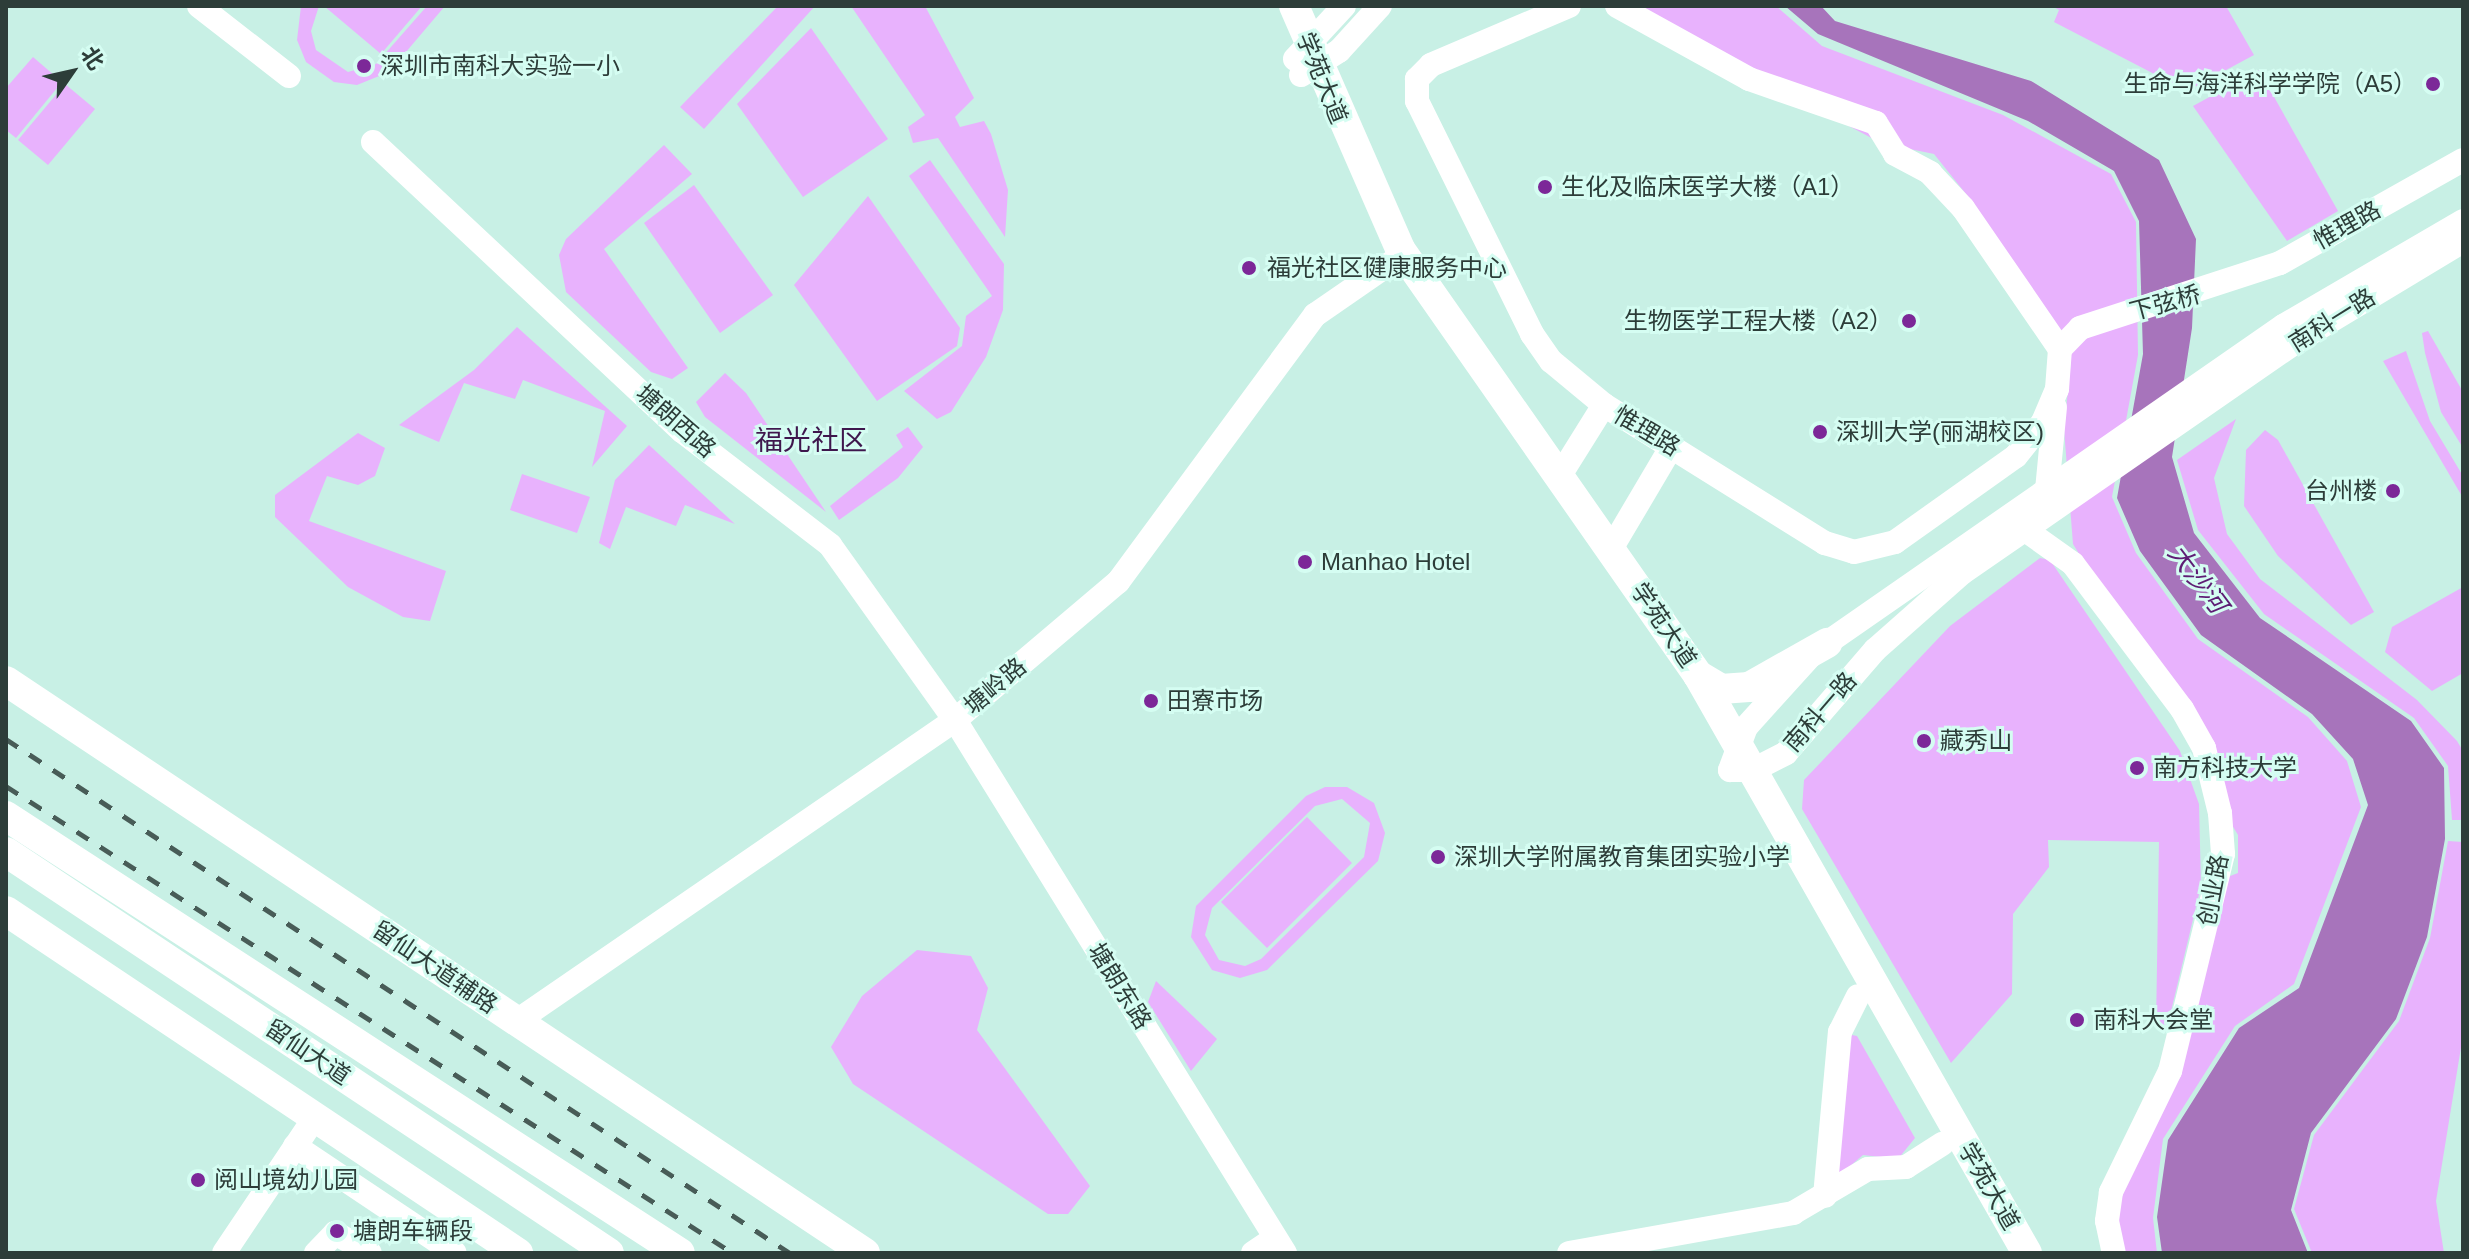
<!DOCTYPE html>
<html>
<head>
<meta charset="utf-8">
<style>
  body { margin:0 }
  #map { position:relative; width:2469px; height:1259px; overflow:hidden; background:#c8f0e5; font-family:Helvetica,"Noto Sans SC",sans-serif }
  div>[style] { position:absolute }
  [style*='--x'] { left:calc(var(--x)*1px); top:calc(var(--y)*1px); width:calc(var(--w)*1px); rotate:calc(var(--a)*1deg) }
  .green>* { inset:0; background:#e8b2fd }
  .water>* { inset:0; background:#a774bb }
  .minor>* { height:24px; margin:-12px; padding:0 12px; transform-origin:12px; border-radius:12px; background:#fff }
  .major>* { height:30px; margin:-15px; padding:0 15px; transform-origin:15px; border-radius:15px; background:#fff }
  .rail>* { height:5px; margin-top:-2.5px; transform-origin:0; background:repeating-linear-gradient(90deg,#485c57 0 14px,transparent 0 28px) }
  .dots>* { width:22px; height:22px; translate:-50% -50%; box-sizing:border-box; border:4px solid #d5fdf2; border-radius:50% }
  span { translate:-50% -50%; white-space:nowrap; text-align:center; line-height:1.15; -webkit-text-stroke:6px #d5fdf2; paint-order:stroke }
  .poi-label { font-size:24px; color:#2d3d39 }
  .left { translate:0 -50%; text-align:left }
  .right { translate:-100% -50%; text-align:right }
  .street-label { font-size:24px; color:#2d3d39 }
  .water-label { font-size:26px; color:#5e1d74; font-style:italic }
  .quarter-label { font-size:28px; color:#3f174d }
  .frame { position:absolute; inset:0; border:8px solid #2d3d39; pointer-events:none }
  .north { position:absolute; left:32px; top:32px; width:80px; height:80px; -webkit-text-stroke:6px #d5fdf2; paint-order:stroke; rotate:56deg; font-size:22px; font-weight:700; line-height:32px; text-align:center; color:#2d3d39 }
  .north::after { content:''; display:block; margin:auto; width:28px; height:36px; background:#2d3d39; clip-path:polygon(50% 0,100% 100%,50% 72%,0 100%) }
</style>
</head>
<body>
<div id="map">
  <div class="green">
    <i style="clip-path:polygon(301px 6px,319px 6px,311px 31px,316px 50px,348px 72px,376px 64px,427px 6px,445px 6px,389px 72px,357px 85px,334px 82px,306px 62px,297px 40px)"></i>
    <i style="clip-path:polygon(324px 6px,422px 6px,381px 54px)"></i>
    <i style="clip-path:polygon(778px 6px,815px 6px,704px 129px,680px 107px)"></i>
    <i style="clip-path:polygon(851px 6px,925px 6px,974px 98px,955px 117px,960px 127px,984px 121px,991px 134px,1008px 190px,1005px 237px,938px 138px,913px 143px,908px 127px,925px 115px)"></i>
    <i style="clip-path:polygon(1640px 6px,1776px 6px,1822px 46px,2003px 115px,2111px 174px,2136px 222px,2138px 355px,2112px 497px,2136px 553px,2198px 639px,2308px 717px,2347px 761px,2361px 807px,2294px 984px,2235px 1026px,2163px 1139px,2153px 1218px,2157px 1253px,2119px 1253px,2113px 1222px,2225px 878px,2238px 873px,2238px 835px,2224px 812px,2221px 785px,2073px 544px,2064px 429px,2071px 360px,1974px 204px,1934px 154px,1881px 143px,1654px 23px)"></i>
    <i style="clip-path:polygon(2052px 6px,2226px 6px,2254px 55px,2187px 91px,2054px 22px,2059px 10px)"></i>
    <i style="clip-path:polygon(811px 28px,888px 139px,803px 197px,737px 104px)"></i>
    <i style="clip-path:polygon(33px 57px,62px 82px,16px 138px,6px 130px,6px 88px)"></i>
    <i style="clip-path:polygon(2259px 70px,2338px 211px,2287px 241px,2193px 106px)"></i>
    <i style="clip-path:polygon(65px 84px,95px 109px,48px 165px,18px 140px)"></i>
    <i style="clip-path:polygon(664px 145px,692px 174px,604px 249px,688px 368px,672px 379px,651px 372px,566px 292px,559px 255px,566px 239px)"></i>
    <i style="clip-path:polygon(930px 160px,1004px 264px,1003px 310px,986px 357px,951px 412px,937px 419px,904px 391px,962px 346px,966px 316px,992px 296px,909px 176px)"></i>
    <i style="clip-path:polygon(694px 185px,773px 295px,720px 333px,644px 223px)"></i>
    <i style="clip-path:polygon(868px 196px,960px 328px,957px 346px,877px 401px,794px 285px)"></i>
    <i style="clip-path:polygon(517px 327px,627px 426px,592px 467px,605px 411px,523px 380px,515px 399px,464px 383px,439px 442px,399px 425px,474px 370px)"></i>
    <i style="clip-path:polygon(2428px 331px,2463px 392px,2463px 448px,2441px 412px,2425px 353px,2422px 333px)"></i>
    <i style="clip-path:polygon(2406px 351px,2430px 421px,2463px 476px,2463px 498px,2383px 361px)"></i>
    <i style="clip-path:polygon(725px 373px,746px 393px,826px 512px,705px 417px,696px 402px)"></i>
    <i style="clip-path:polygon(2236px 419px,2214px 478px,2227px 534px,2260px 579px,2417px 700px,2457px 741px,2463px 751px,2463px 820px,2452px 820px,2448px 766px,2414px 718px,2264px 614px,2198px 530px,2177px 460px)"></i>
    <i style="clip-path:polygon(908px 427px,923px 447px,898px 478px,839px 520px,830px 506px,903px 447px,896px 435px)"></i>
    <i style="clip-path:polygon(2265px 430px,2278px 440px,2374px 612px,2351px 625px,2278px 556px,2244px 506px,2246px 450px)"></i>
    <i style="clip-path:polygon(358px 433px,385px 448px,375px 476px,358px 485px,327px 476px,309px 521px,446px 571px,430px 621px,403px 617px,348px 587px,275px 517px,275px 495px)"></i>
    <i style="clip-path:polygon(649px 445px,735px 524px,685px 505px,676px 526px,626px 507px,610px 549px,599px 543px,615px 480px)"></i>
    <i style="clip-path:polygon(522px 474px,590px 497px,577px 533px,510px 510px)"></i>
    <i style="clip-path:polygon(2040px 558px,2050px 560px,2180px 751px,2199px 804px,2201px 886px,2167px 1028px,2156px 1026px,2159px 842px,2048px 840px,2049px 867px,2013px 914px,2012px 994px,1951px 1063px,1802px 809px,1804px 780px,1950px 626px)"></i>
    <i style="clip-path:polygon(2463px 587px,2463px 673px,2432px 691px,2385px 652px,2392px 627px)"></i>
    <i style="clip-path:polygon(evenodd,1325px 787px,1347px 787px,1374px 803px,1385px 833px,1378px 861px,1267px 970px,1240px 978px,1212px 970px,1191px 937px,1196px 906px,1306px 796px,1325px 787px,1342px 799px,1370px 823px,1364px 857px,1261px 959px,1245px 966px,1219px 960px,1205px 935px,1212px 908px,1315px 806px,1342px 799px)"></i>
    <i style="clip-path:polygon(1307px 817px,1352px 863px,1267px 948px,1221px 902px)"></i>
    <i style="clip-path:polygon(2448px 841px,2463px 842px,2463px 1035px,2436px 1201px,2444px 1253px,2312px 1253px,2294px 1209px,2314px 1135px,2399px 1021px,2430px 938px)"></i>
    <i style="clip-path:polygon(917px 950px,971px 956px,988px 988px,977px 1030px,1090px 1186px,1068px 1214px,1048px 1214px,853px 1084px,831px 1047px,862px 996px)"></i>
    <i style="clip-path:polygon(1156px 981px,1217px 1039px,1191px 1071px,1148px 1002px)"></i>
    <i style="clip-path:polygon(1847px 1034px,1857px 1036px,1915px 1138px,1898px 1159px,1863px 1155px,1835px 1179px)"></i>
  </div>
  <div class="water">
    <i style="clip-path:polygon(1785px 6px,1821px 6px,1835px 21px,2031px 81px,2159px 160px,2196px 239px,2192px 328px,2172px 457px,2194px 533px,2260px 618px,2411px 721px,2444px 768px,2445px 839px,2427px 937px,2396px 1019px,2311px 1133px,2291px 1210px,2308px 1253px,2162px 1253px,2157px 1217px,2168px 1140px,2239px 1028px,2299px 988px,2368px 805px,2353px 759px,2312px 714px,2201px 635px,2140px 551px,2117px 498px,2143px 354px,2139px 221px,2114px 171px,2028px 121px,1818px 34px)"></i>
  </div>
  <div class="minor">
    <i style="--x:199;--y:6;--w:114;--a:37.9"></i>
    <i style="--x:1569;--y:6;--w:150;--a:156.9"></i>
    <i style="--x:1431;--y:65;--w:20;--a:135"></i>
    <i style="--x:1417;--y:79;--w:22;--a:90"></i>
    <i style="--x:1417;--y:101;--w:260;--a:63.7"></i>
    <i style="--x:1532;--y:334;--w:33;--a:55"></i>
    <i style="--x:1551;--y:361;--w:69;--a:39.7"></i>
    <i style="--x:1604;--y:405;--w:261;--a:32"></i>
    <i style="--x:1825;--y:543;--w:30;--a:17"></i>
    <i style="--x:1854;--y:552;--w:42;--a:-13.7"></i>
    <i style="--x:1895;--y:542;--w:148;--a:-35.4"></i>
    <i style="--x:2016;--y:456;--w:43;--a:-51.5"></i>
    <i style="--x:2043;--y:422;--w:36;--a:-67"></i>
    <i style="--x:2057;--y:389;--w:40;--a:-85.7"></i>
    <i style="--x:2060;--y:349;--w:29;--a:-46"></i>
    <i style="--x:2080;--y:328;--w:210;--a:-18"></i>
    <i style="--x:2280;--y:263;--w:210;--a:-29.4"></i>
    <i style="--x:1617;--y:6;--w:151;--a:28.9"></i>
    <i style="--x:1749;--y:79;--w:134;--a:19.1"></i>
    <i style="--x:1876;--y:123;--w:36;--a:58"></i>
    <i style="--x:1895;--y:154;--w:40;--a:28"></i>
    <i style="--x:1930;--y:173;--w:48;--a:46.7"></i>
    <i style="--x:1963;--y:208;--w:171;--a:55.5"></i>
    <i style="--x:1295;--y:59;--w:72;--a:-47.2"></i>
    <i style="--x:1301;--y:75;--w:45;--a:-32.3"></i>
    <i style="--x:1339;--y:51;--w:61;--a:-47.7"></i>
    <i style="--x:373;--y:142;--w:423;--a:43.1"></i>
    <i style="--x:682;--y:431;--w:187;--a:37.6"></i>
    <i style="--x:830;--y:545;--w:215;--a:54.5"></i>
    <i style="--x:955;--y:720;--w:627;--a:58.24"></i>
    <i style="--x:2463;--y:221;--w:208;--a:149.7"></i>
    <i style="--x:2283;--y:326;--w:571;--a:145.2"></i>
    <i style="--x:1814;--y:652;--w:101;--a:132.2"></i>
    <i style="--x:1746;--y:727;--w:46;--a:110.4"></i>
    <i style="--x:1730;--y:770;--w:23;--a:0"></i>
    <i style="--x:1753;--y:770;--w:37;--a:-27"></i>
    <i style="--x:1786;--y:753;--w:136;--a:-49.2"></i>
    <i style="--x:1875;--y:650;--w:116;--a:-41.5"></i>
    <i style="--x:1962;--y:573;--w:404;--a:-34.7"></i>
    <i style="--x:2294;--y:343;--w:197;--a:-31.1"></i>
    <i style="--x:1559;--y:477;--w:85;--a:-58"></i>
    <i style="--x:2047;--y:490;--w:83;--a:-84.5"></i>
    <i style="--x:2024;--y:529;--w:60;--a:35.5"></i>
    <i style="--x:2073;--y:564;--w:181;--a:53.1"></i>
    <i style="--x:2182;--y:709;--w:45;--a:60.6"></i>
    <i style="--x:2204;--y:748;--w:67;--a:76.2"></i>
    <i style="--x:2220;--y:813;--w:41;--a:85.8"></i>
    <i style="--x:2223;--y:854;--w:223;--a:103.7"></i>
    <i style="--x:2170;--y:1071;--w:135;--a:116"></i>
    <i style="--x:2111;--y:1192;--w:29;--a:98"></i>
    <i style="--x:2107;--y:1221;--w:33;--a:78"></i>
    <i style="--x:1611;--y:549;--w:120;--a:-59.4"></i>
    <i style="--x:517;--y:1021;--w:531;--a:-34.5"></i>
    <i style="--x:955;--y:720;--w:214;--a:-40.3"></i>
    <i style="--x:1118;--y:582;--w:332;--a:-53.6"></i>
    <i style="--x:1315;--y:315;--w:90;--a:-34.6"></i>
    <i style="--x:295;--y:1146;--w:192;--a:33.8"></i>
    <i style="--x:1825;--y:1196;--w:165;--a:-84.8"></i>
    <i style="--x:1840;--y:1032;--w:40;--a:-63.4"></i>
    <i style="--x:224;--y:1253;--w:164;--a:-56.2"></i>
    <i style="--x:316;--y:1253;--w:28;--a:-46"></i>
    <i style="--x:335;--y:1233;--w:40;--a:29.7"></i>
    <i style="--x:1253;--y:1253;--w:25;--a:-34"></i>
    <i style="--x:1569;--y:1253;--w:228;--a:-10.1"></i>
    <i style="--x:1793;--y:1213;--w:87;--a:-30.4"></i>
    <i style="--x:1868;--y:1169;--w:38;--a:-3"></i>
    <i style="--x:1906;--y:1167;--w:43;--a:-32.6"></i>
  </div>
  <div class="major">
    <i style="--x:1294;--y:6;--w:265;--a:66.4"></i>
    <i style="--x:1400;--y:249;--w:520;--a:55.03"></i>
    <i style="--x:1698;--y:675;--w:665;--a:60.35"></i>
    <i style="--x:1698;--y:675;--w:27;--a:31"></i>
    <i style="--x:1721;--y:689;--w:28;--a:-4"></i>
    <i style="--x:1749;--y:687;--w:90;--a:-29.4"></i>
    <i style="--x:6;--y:681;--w:1032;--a:33.66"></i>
    <i style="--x:6;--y:816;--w:803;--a:32.96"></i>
    <i style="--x:6;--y:852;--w:724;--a:33.62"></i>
    <i style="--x:6;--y:911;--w:616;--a:33.74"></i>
  </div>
  <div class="rail">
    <i style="--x:6;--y:739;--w:937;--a:33.25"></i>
    <i style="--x:6;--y:786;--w:864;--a:32.72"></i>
  </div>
  <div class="dots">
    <i style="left:364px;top:66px;background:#7c2898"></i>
    <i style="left:2433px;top:84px;background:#7c2898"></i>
    <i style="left:1545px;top:187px;background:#7c2898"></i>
    <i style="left:1249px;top:268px;background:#7c2898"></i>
    <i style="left:1909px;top:321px;background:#7c2898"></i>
    <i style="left:1820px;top:432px;background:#7c2898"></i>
    <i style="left:2393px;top:491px;background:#7c2898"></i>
    <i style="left:1305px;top:562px;background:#7c2898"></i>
    <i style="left:1151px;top:701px;background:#7c2898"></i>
    <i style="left:1924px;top:741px;background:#7c2898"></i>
    <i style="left:2137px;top:768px;background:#7c2898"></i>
    <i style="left:1438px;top:857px;background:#7c2898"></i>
    <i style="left:2077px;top:1020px;background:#7c2898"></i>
    <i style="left:198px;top:1180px;background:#7c2898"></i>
    <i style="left:337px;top:1231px;background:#7c2898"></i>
  </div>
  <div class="poi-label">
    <span class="left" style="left:380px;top:66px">深圳市南科大实验一小</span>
    <span class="right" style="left:2417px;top:84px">生命与海洋科学学院（A5）</span>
    <span class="left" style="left:1561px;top:187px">生化及临床医学大楼（A1）</span>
    <span class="left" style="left:1267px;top:268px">福光社区健康服务中心</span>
    <span class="right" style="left:1893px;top:321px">生物医学工程大楼（A2）</span>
    <span class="left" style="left:1836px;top:432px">深圳大学(丽湖校区)</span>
    <span class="right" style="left:2377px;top:491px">台州楼</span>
    <span class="left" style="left:1321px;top:562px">Manhao Hotel</span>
    <span class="left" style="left:1167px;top:701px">田寮市场</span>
    <span class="left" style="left:1940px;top:741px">藏秀山</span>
    <span class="left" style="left:2153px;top:768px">南方科技大学</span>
    <span class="left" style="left:1454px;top:857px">深圳大学附属教育集团实验小学</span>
    <span class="left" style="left:2093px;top:1020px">南科大会堂</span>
    <span class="left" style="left:214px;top:1180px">阅山境幼儿园</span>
    <span class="left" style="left:353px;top:1231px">塘朗车辆段</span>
  </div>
  <div class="street-label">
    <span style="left:1322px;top:78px;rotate:68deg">学苑大道</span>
    <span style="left:2347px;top:225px;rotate:-29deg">惟理路</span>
    <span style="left:2165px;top:303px;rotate:-15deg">下弦桥</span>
    <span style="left:2332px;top:320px;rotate:-32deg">南科一路</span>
    <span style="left:676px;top:421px;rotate:41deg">塘朗西路</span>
    <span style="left:1647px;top:431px;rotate:31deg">惟理路</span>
    <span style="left:1664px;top:625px;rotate:56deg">学苑大道</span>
    <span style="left:995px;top:686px;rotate:-40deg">塘岭路</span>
    <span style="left:1820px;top:712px;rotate:-49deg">南科一路</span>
    <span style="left:2213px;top:890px;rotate:-79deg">创业路</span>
    <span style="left:435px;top:967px;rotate:34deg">留仙大道辅路</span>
    <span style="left:1120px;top:986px;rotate:58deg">塘朗东路</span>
    <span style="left:308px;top:1052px;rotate:34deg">留仙大道</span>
    <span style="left:1989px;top:1186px;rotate:60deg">学苑大道</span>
  </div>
  <div class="water-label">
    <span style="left:2197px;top:579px;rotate:53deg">大沙河</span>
  </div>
  <div class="quarter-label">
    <span style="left:811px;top:441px">福光社区</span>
  </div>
  <div class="frame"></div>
  <div class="north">北</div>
</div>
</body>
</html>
